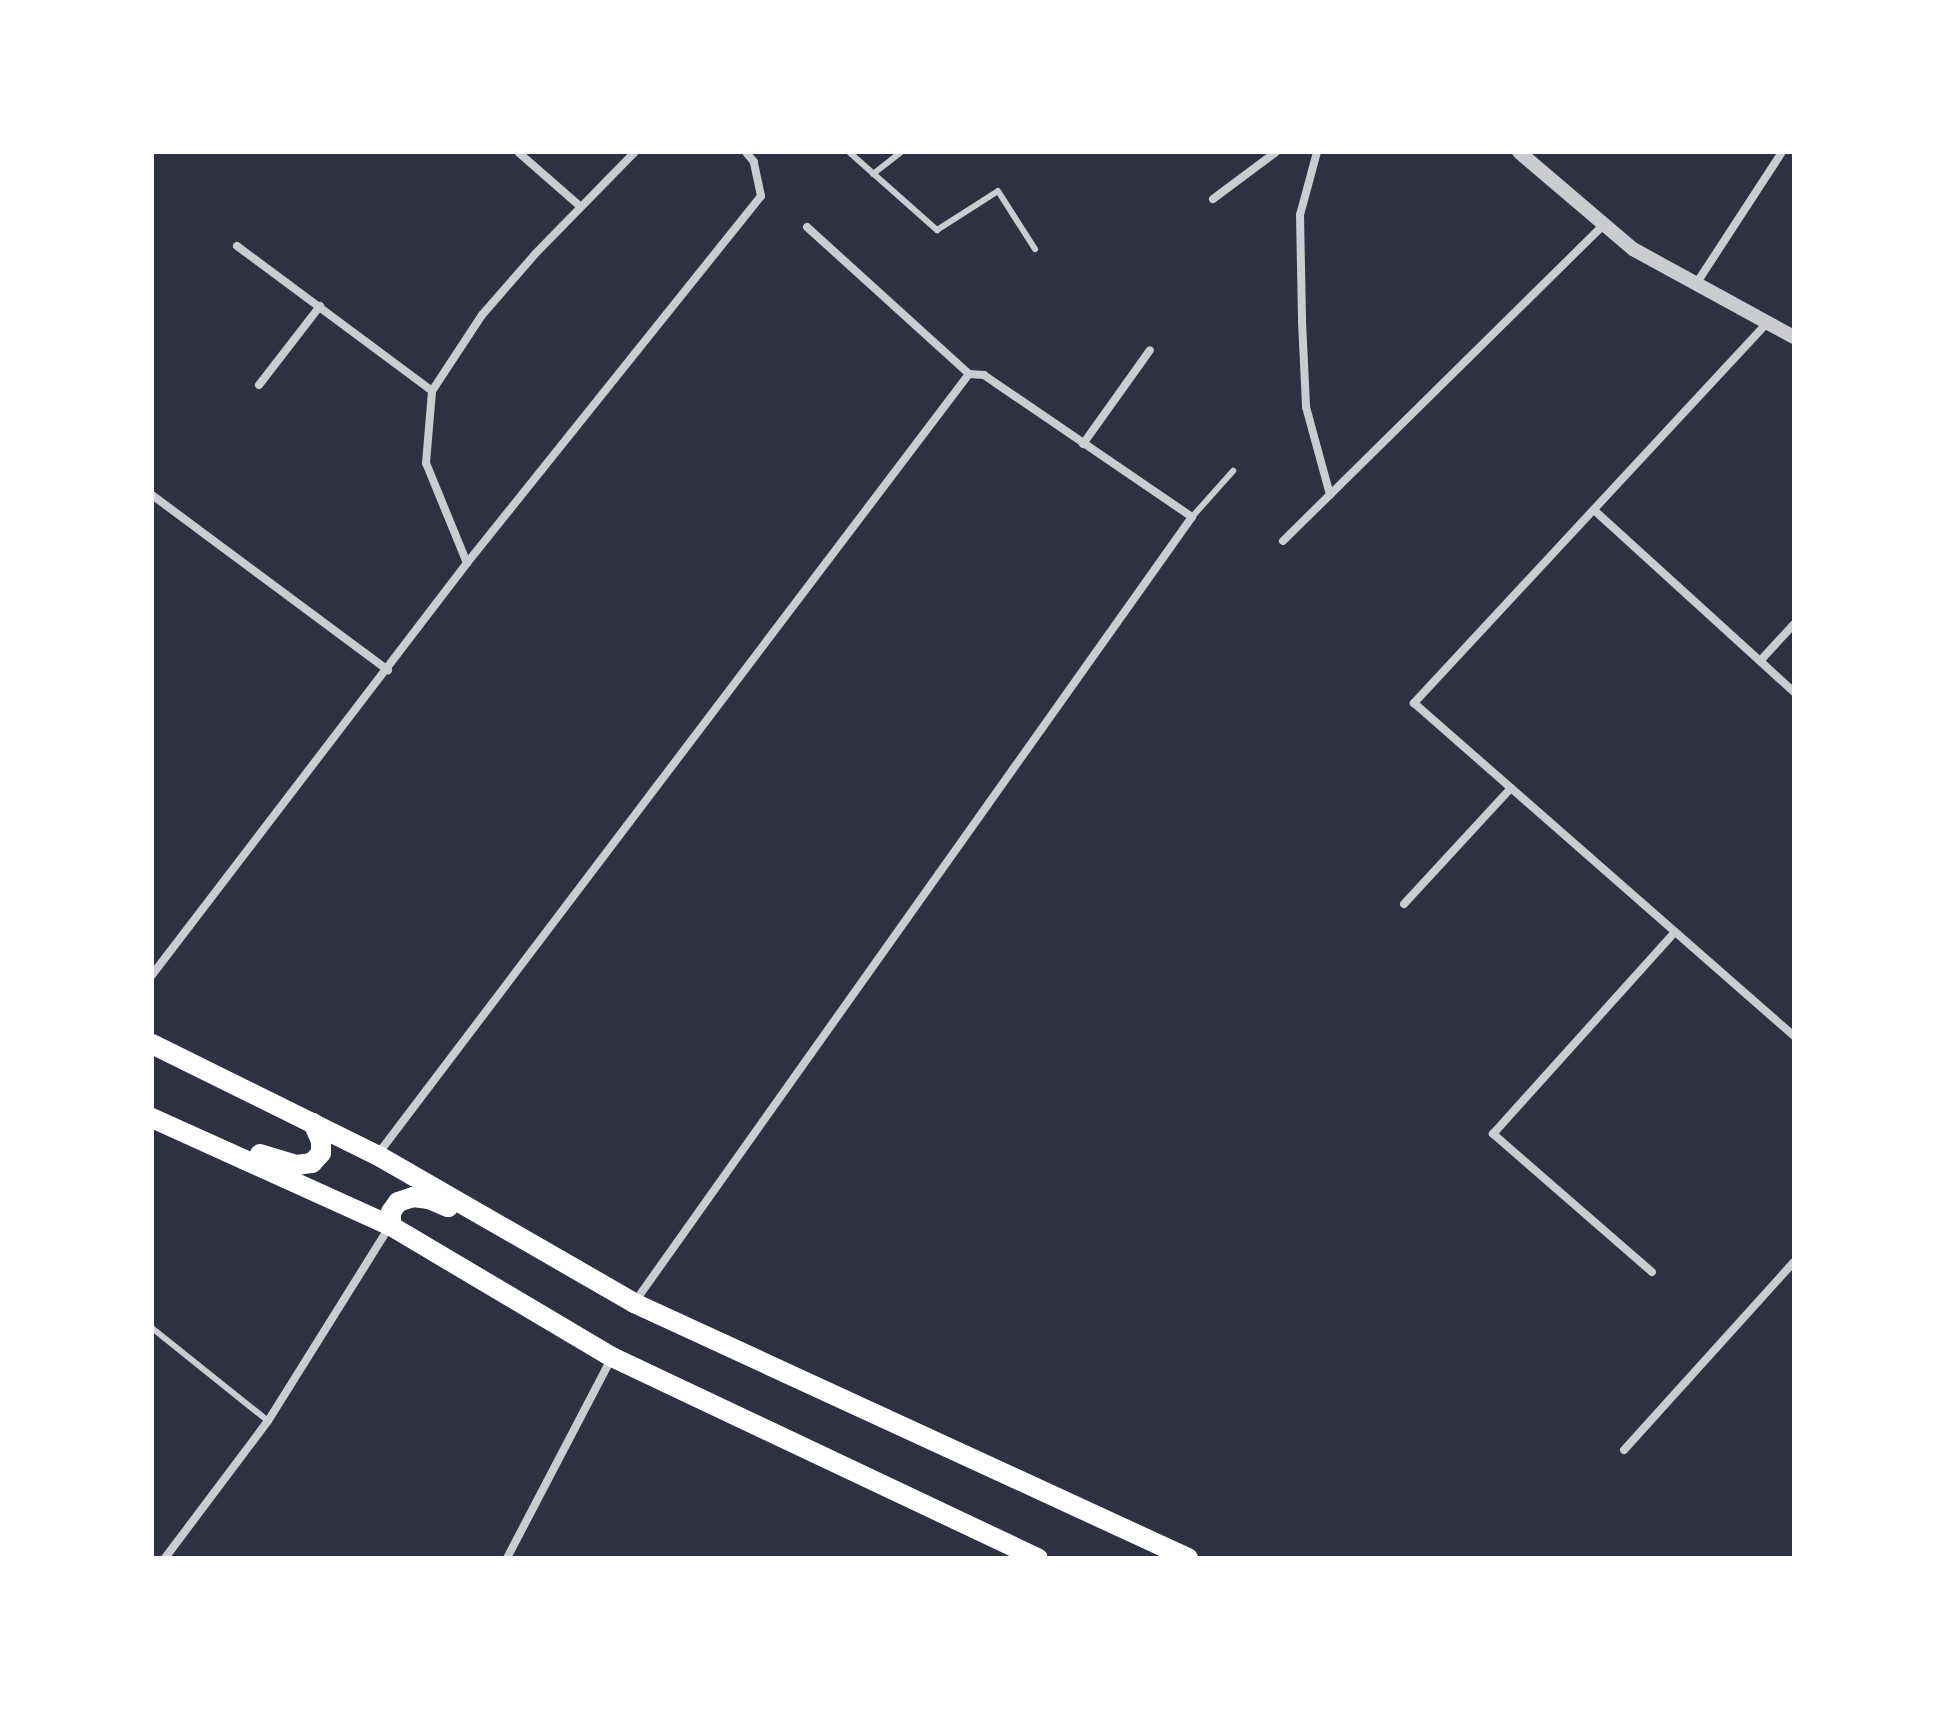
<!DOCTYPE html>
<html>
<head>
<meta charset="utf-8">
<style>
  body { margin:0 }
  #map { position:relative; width:1946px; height:1710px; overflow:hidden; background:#2d3142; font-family:Mulish,sans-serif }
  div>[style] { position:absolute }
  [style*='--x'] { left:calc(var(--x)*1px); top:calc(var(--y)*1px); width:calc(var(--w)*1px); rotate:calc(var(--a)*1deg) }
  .service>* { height:6px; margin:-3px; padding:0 3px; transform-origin:3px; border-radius:3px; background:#caccd0 }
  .minor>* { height:8px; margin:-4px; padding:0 4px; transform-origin:4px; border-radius:4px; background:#caccd0 }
  .tertiary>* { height:14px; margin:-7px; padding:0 7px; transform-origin:7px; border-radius:7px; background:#caccd0 }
  .primary>* { height:20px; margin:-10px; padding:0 10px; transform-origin:10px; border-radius:10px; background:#fff }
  span { translate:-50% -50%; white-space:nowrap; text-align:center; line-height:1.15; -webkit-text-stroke:8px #fff; paint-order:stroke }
  .frame { position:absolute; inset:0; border:154px solid #fff; pointer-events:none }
</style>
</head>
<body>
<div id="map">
  <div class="service">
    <i style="--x:849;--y:152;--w:118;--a:41.6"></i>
    <i style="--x:937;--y:230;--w:72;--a:-32.6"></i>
    <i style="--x:998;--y:191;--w:69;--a:57.5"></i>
    <i style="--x:873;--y:174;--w:36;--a:-38"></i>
    <i style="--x:1192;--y:517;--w:62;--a:-48.3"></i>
    <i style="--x:152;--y:1328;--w:149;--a:38.7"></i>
  </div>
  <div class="minor">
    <i style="--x:518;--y:152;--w:82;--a:41.1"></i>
    <i style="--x:1317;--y:152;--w:65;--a:105.1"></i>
    <i style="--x:1300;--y:215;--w:106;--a:88.9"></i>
    <i style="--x:1302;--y:321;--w:86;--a:87.3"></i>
    <i style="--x:1306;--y:407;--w:91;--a:74.7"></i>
    <i style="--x:1213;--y:199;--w:79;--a:-36.7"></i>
    <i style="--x:807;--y:227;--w:219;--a:42.2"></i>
    <i style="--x:237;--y:246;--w:243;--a:36.6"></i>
    <i style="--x:1696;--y:284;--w:158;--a:-56.9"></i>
    <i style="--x:1767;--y:323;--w:519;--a:132.89"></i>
    <i style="--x:1414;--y:703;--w:505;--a:41.23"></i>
    <i style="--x:259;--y:385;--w:100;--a:-52.3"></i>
    <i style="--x:1083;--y:444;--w:115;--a:-54.5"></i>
    <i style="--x:152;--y:495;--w:294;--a:36.6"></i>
    <i style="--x:1594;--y:510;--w:270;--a:42.3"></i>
    <i style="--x:1283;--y:541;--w:451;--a:-44.6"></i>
    <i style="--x:467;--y:563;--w:108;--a:-112.3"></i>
    <i style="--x:426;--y:463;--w:72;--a:-85.2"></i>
    <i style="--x:432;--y:391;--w:91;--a:-56.7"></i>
    <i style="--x:482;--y:315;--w:82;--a:-48.9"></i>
    <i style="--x:536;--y:253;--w:141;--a:-45.6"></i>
    <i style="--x:1760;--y:661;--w:50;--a:-47.4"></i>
    <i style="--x:1404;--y:904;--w:158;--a:-47.3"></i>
    <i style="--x:152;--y:975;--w:519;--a:-52.6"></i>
    <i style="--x:467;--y:563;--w:470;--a:-51.3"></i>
    <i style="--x:761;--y:196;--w:35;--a:-102"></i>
    <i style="--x:754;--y:162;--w:13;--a:-129"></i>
    <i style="--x:378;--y:1154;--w:979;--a:-52.85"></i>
    <i style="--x:1652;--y:1272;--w:211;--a:-139"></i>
    <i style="--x:1493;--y:1134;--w:272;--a:-48"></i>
    <i style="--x:634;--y:1303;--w:964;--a:-54.63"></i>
    <i style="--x:1192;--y:517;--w:252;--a:-145.7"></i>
    <i style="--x:984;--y:375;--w:15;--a:-176"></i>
    <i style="--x:1624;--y:1450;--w:253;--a:-47.9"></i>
    <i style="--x:165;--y:1558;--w:171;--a:-53.1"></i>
    <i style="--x:268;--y:1421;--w:230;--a:-58"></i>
    <i style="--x:507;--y:1558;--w:227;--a:-62.4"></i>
  </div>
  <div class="tertiary">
    <i style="--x:1519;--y:152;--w:150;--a:40.4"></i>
    <i style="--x:1633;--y:249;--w:183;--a:28.7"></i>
  </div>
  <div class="primary">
    <i style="--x:152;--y:1044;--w:251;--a:26.3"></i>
    <i style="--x:377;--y:1155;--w:297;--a:29.9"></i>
    <i style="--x:634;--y:1303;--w:610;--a:24.72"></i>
    <i style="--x:152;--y:1118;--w:262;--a:24.3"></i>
    <i style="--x:391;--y:1226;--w:257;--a:30.7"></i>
    <i style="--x:612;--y:1357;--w:471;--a:25.3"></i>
    <i style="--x:260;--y:1154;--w:39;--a:17"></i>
    <i style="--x:297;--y:1165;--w:15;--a:-8"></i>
    <i style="--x:312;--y:1163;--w:13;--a:-48"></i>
    <i style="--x:321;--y:1153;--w:12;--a:-90"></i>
    <i style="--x:321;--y:1141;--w:20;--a:-114"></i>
    <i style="--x:391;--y:1226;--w:14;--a:-90"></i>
    <i style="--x:391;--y:1212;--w:12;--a:-55"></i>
    <i style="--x:398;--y:1202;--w:16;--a:-18"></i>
    <i style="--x:413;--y:1197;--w:16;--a:7"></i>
    <i style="--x:429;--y:1199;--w:21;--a:23"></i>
  </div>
  <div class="frame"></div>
</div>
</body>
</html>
